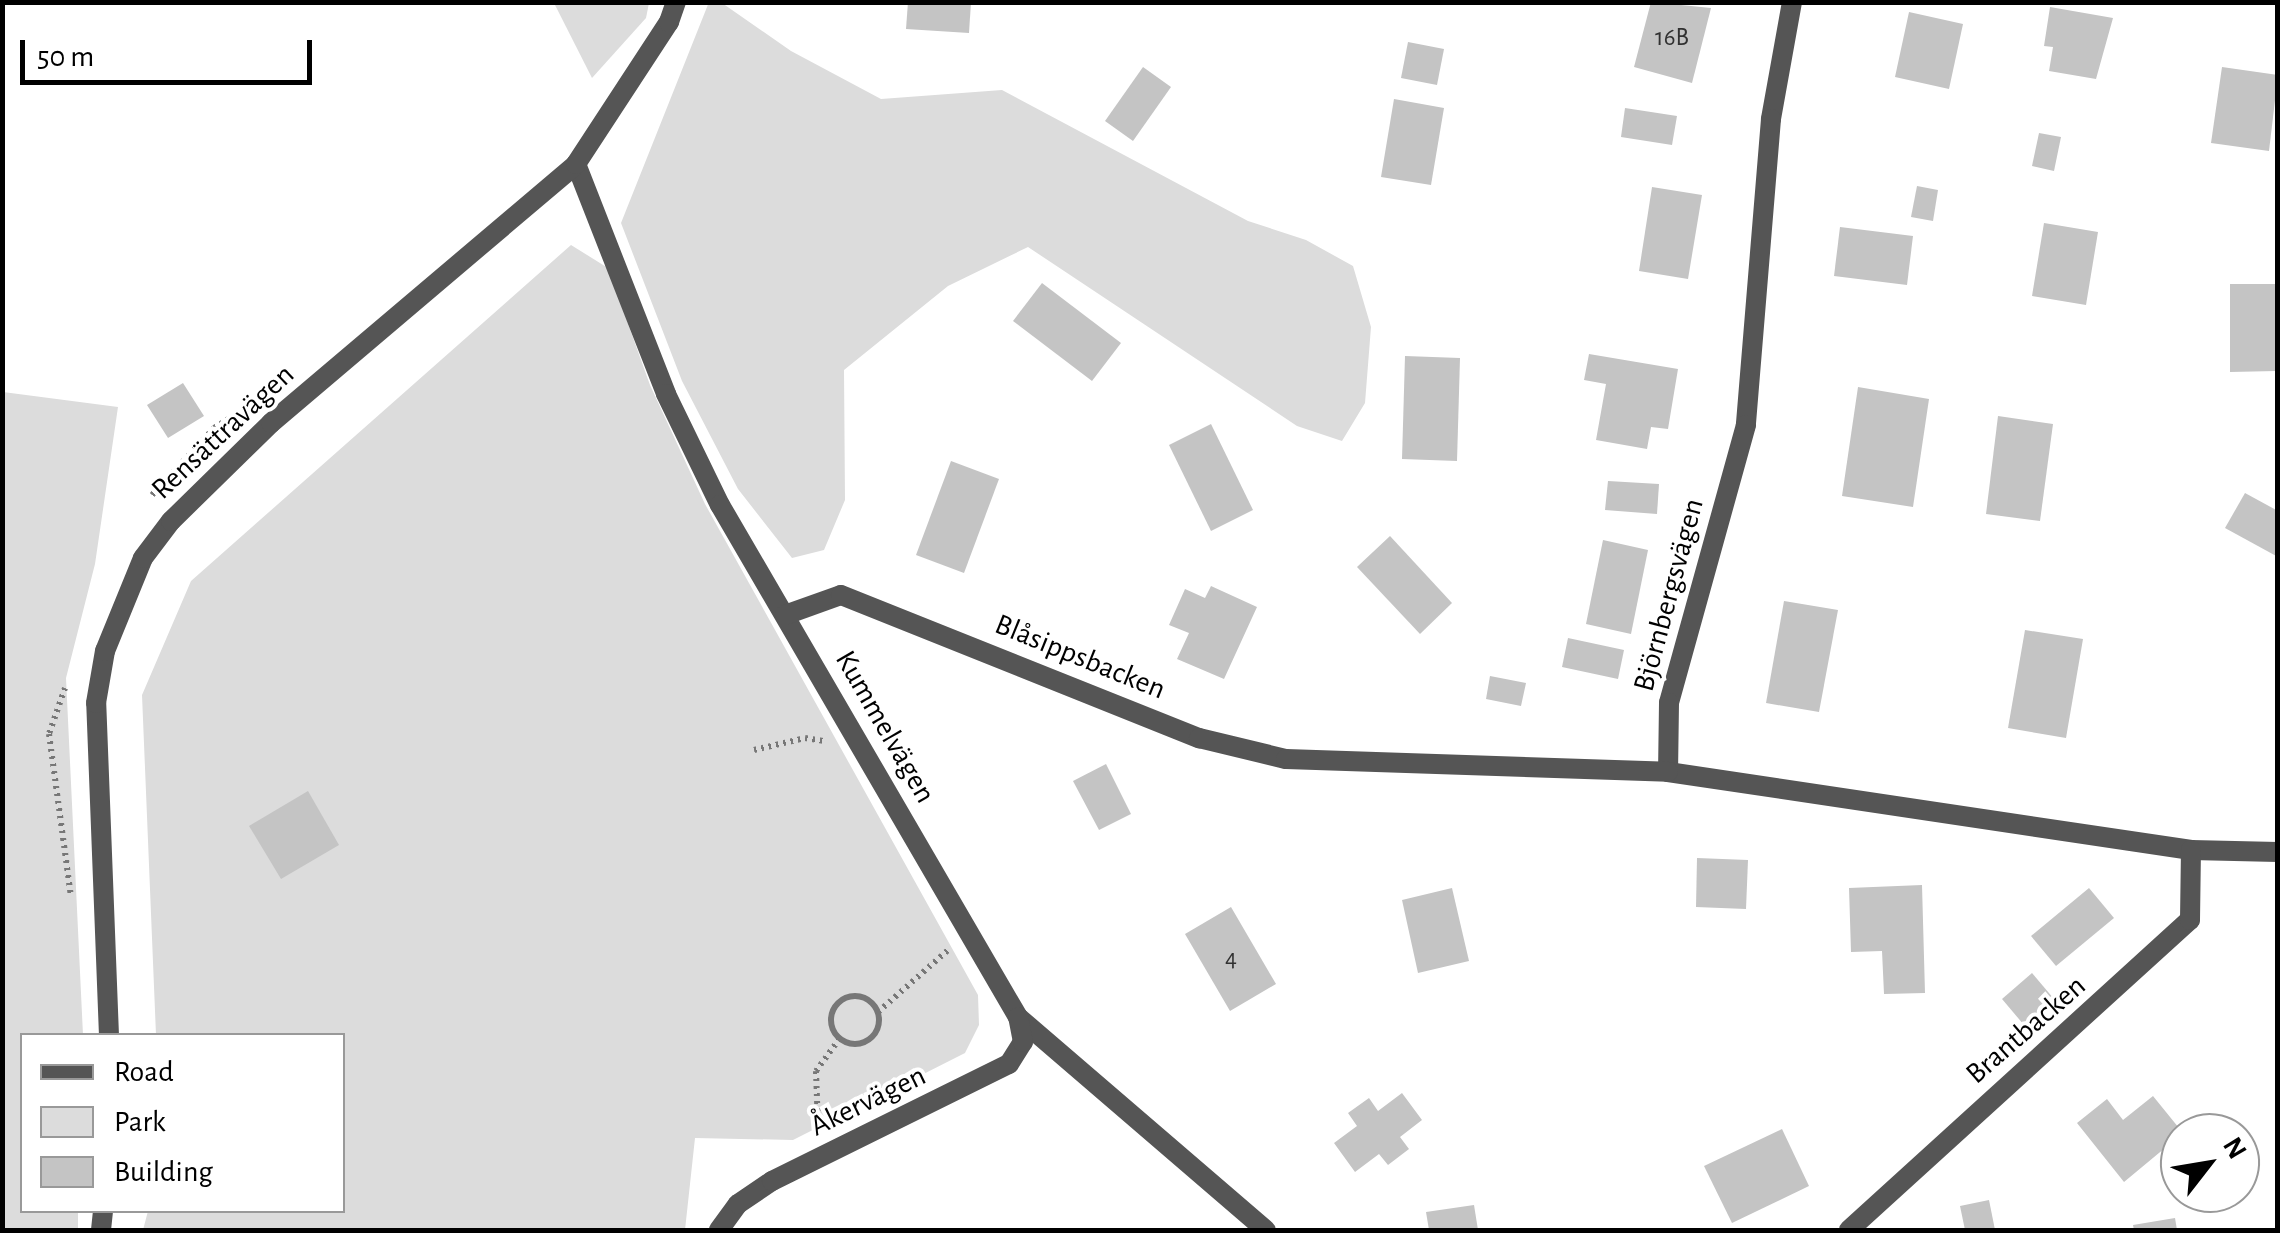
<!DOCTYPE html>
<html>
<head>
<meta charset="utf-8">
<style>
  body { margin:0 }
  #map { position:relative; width:2280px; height:1233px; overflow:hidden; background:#fff; font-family:"Alegreya Sans",sans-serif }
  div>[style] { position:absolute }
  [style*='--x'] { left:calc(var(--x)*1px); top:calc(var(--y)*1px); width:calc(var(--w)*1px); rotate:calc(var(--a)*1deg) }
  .green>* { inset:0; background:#dcdcdc }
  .building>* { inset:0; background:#c4c4c4 }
  .path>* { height:6px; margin-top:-3px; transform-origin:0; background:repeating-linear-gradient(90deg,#777 0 2.5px,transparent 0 7.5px) }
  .path>.ring { margin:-3px; padding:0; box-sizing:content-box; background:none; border:6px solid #777; border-radius:50% }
  .street>* { height:20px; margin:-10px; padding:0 10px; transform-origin:10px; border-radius:10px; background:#555 }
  span { translate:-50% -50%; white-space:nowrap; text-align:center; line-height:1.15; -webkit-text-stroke:8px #fff; paint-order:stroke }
  .number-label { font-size:25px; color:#313131 }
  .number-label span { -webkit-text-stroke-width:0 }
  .street-label { font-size:30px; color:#000 }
  .frame { position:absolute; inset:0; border:5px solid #000; pointer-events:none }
  .legend { position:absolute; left:20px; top:1033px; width:325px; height:180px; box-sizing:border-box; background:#fff; border:2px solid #999; margin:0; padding:12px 18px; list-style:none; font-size:30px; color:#000 }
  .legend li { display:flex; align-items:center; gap:20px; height:50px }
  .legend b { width:50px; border:2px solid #999 }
  .north { position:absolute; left:2160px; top:1113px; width:100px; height:100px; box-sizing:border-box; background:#fff; border:2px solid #999; border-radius:50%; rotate:59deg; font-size:28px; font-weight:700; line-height:40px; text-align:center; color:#000 }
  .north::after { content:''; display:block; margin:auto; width:35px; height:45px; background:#000; clip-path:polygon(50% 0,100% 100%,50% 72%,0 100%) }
  .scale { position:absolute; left:20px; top:40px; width:292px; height:45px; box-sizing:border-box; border:5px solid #000; border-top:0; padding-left:12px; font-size:30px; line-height:35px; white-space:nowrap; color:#000; -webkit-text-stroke:8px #fff; paint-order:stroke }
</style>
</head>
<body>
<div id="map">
  <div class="green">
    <i style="clip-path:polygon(709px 2px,722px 3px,791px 51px,881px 99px,1002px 90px,1248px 221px,1306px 240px,1353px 266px,1371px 327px,1365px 403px,1342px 441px,1297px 426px,1028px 247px,948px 286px,844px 370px,845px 500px,824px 550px,792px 558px,738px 489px,682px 381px,621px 223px)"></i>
    <i style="clip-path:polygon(554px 3px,649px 3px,646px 18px,592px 78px)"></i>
    <i style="clip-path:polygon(571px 245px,608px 268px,650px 385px,705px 504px,978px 995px,979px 1025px,965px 1053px,793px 1140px,695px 1138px,685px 1230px,143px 1230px,148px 1211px,342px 1210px,342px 1036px,156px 1035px,142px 695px,191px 581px)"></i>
    <i style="clip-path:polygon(3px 392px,118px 407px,95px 564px,66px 678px,83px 1035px,22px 1036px,22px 1210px,78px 1211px,78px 1230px,3px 1230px)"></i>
  </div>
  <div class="building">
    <i style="clip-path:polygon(908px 2px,971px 2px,969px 33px,906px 29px)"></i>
    <i style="clip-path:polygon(1651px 2px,1711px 8px,1692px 83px,1634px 67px)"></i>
    <i style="clip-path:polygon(2050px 7px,2113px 18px,2096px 79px,2049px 71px,2053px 47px,2044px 46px)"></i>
    <i style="clip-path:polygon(1909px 12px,1963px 24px,1949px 89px,1895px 77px)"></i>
    <i style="clip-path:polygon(1408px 42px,1444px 49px,1437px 85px,1401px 78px)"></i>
    <i style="clip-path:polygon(1143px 67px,1171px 87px,1133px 141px,1105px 121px)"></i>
    <i style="clip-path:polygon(2222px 67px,2278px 75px,2269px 151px,2211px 143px)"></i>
    <i style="clip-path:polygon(1394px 99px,1444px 108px,1431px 185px,1381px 177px)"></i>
    <i style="clip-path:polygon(1625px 108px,1677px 116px,1672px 145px,1621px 137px)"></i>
    <i style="clip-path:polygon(2039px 133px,2061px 137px,2054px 171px,2032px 166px)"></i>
    <i style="clip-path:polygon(1917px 186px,1938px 190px,1933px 221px,1911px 217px)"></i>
    <i style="clip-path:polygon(1652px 187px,1702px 195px,1688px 279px,1639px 271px)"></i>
    <i style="clip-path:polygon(2044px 223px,2098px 232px,2086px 305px,2032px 296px)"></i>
    <i style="clip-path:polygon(1840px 227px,1913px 236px,1907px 285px,1834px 276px)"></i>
    <i style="clip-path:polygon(1042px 283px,1121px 343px,1092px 381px,1013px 321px)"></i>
    <i style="clip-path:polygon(2230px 284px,2275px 284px,2276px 371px,2230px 372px)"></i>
    <i style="clip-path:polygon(1589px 354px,1678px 369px,1668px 429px,1651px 427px,1647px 449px,1596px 440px,1606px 384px,1584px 380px)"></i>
    <i style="clip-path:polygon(1405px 356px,1460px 358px,1457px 461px,1402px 459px)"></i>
    <i style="clip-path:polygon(183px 383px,204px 416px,168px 438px,147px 405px)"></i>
    <i style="clip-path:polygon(1858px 387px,1929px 399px,1913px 507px,1842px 496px)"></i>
    <i style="clip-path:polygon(1998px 416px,2053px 424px,2040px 521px,1986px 514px)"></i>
    <i style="clip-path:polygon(1211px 424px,1253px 510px,1211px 531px,1169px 445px)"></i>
    <i style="clip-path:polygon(951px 461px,999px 479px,964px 573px,916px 555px)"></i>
    <i style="clip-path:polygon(1608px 481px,1659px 484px,1657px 514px,1605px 510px)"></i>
    <i style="clip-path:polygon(2245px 493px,2278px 511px,2278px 557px,2225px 528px)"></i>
    <i style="clip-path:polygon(1390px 536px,1452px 603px,1420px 634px,1357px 567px)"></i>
    <i style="clip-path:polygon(1603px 540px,1648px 550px,1631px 634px,1586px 624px)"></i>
    <i style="clip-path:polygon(1211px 586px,1257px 607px,1224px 679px,1177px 659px,1189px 633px,1169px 625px,1185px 589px,1205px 598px)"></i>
    <i style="clip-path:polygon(1784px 601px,1838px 610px,1819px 712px,1766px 703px)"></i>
    <i style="clip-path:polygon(2025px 630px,2083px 639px,2066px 738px,2008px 728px)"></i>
    <i style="clip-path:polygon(1568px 638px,1624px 650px,1618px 679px,1562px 667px)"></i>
    <i style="clip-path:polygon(1490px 676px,1526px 683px,1521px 706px,1486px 699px)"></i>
    <i style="clip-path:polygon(1106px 764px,1131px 814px,1099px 830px,1073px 781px)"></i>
    <i style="clip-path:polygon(308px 791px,339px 845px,281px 879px,249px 826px)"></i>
    <i style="clip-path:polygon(1697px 858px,1748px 860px,1746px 909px,1696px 907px)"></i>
    <i style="clip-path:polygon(1922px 885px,1925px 993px,1884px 994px,1882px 951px,1851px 952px,1849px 888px)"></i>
    <i style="clip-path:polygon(1452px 888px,1469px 961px,1418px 973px,1402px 900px)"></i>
    <i style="clip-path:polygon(2089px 888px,2114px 918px,2056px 966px,2031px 936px)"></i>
    <i style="clip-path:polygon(1231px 907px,1276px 984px,1230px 1011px,1185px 934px)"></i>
    <i style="clip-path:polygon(2032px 973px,2054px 999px,2024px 1025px,2002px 999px)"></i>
    <i style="clip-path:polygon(1402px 1093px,1422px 1120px,1400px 1137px,1409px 1149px,1388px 1165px,1379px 1154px,1355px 1172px,1334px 1143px,1357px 1126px,1348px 1113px,1369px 1098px,1378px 1111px)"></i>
    <i style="clip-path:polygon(2153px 1096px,2183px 1133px,2124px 1182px,2077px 1123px,2107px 1099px,2123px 1120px)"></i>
    <i style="clip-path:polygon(1782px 1129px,1809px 1186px,1732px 1223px,1704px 1166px)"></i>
    <i style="clip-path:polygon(2193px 1193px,2235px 1193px,2235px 1194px,2196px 1205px)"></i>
    <i style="clip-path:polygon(1989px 1200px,1995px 1230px,1965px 1230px,1960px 1206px)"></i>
    <i style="clip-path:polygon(1474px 1205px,1478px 1230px,1429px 1230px,1426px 1212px)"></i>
    <i style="clip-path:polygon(2175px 1218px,2177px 1230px,2134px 1230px,2133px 1225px)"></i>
  </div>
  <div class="path">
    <i style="--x:152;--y:495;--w:91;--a:-47.2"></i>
    <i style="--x:214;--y:428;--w:25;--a:-32"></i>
    <i style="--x:65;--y:688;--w:49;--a:109.2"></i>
    <i style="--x:49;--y:734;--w:163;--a:82.3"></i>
    <i style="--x:754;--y:750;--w:52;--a:-13.2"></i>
    <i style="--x:805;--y:738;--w:20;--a:9"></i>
    <i class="ring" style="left:831px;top:996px;width:42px;height:42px"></i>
    <i style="--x:878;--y:1012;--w:94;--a:-41.5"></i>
    <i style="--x:818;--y:1126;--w:55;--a:-92.1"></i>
    <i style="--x:816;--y:1071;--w:39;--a:-54"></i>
  </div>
  <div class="street">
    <i style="--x:1792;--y:2;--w:119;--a:100.2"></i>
    <i style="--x:1771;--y:119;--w:307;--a:94.7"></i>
    <i style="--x:1746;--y:425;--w:288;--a:105.5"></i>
    <i style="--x:1669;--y:703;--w:69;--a:90.8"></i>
    <i style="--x:1668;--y:772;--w:529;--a:8.48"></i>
    <i style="--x:2191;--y:850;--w:87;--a:1.3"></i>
    <i style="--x:576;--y:164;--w:247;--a:68.6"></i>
    <i style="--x:666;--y:394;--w:123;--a:64.1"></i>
    <i style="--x:720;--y:505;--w:592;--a:59.8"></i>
    <i style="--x:1018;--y:1017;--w:327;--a:40.7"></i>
    <i style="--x:785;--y:615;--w:59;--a:-19.7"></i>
    <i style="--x:841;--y:595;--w:386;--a:21.8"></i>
    <i style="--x:1199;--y:738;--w:89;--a:13.6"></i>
    <i style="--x:1286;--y:759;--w:382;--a:1.9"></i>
    <i style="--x:109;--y:1036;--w:333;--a:-92.2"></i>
    <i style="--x:96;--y:703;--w:53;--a:-80.2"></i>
    <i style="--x:105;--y:651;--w:100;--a:-67.8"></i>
    <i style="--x:143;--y:558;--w:46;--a:-52.9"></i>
    <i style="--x:171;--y:521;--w:140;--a:-44.4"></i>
    <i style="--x:271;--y:423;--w:400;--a:-40.3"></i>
    <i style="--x:576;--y:164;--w:170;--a:-56.8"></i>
    <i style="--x:669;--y:22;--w:21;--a:-71"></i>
    <i style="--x:101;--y:1230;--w:20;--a:-84"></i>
    <i style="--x:719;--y:1230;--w:32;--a:-54"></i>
    <i style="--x:738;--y:1204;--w:41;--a:-34.1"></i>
    <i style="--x:772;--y:1181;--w:264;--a:-26.3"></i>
    <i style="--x:1009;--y:1064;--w:26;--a:-58"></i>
    <i style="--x:1023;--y:1042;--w:25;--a:-101"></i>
    <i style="--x:1849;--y:1230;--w:461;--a:-42.3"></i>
    <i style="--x:2190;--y:920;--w:70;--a:-89.2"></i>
  </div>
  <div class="number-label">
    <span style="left:1672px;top:38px">16B</span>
    <span style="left:1231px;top:959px">4</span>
  </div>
  <div class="street-label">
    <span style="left:223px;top:432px;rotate:-43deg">Rensättravägen</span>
    <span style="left:1669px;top:595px;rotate:-75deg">Björnbergsvägen</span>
    <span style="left:1080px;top:657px;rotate:22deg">Blåsippsbacken</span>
    <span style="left:885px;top:727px;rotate:60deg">Kummelvägen</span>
    <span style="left:2026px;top:1030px;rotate:-41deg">Brantbacken</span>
    <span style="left:868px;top:1101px;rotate:-26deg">Åkervägen</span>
  </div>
  <div class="frame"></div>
  <ul class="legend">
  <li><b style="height:12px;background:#555"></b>Road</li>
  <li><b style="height:28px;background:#dcdcdc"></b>Park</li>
  <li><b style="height:28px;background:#c4c4c4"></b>Building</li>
  </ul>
  <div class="north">N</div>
  <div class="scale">50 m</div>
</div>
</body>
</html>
